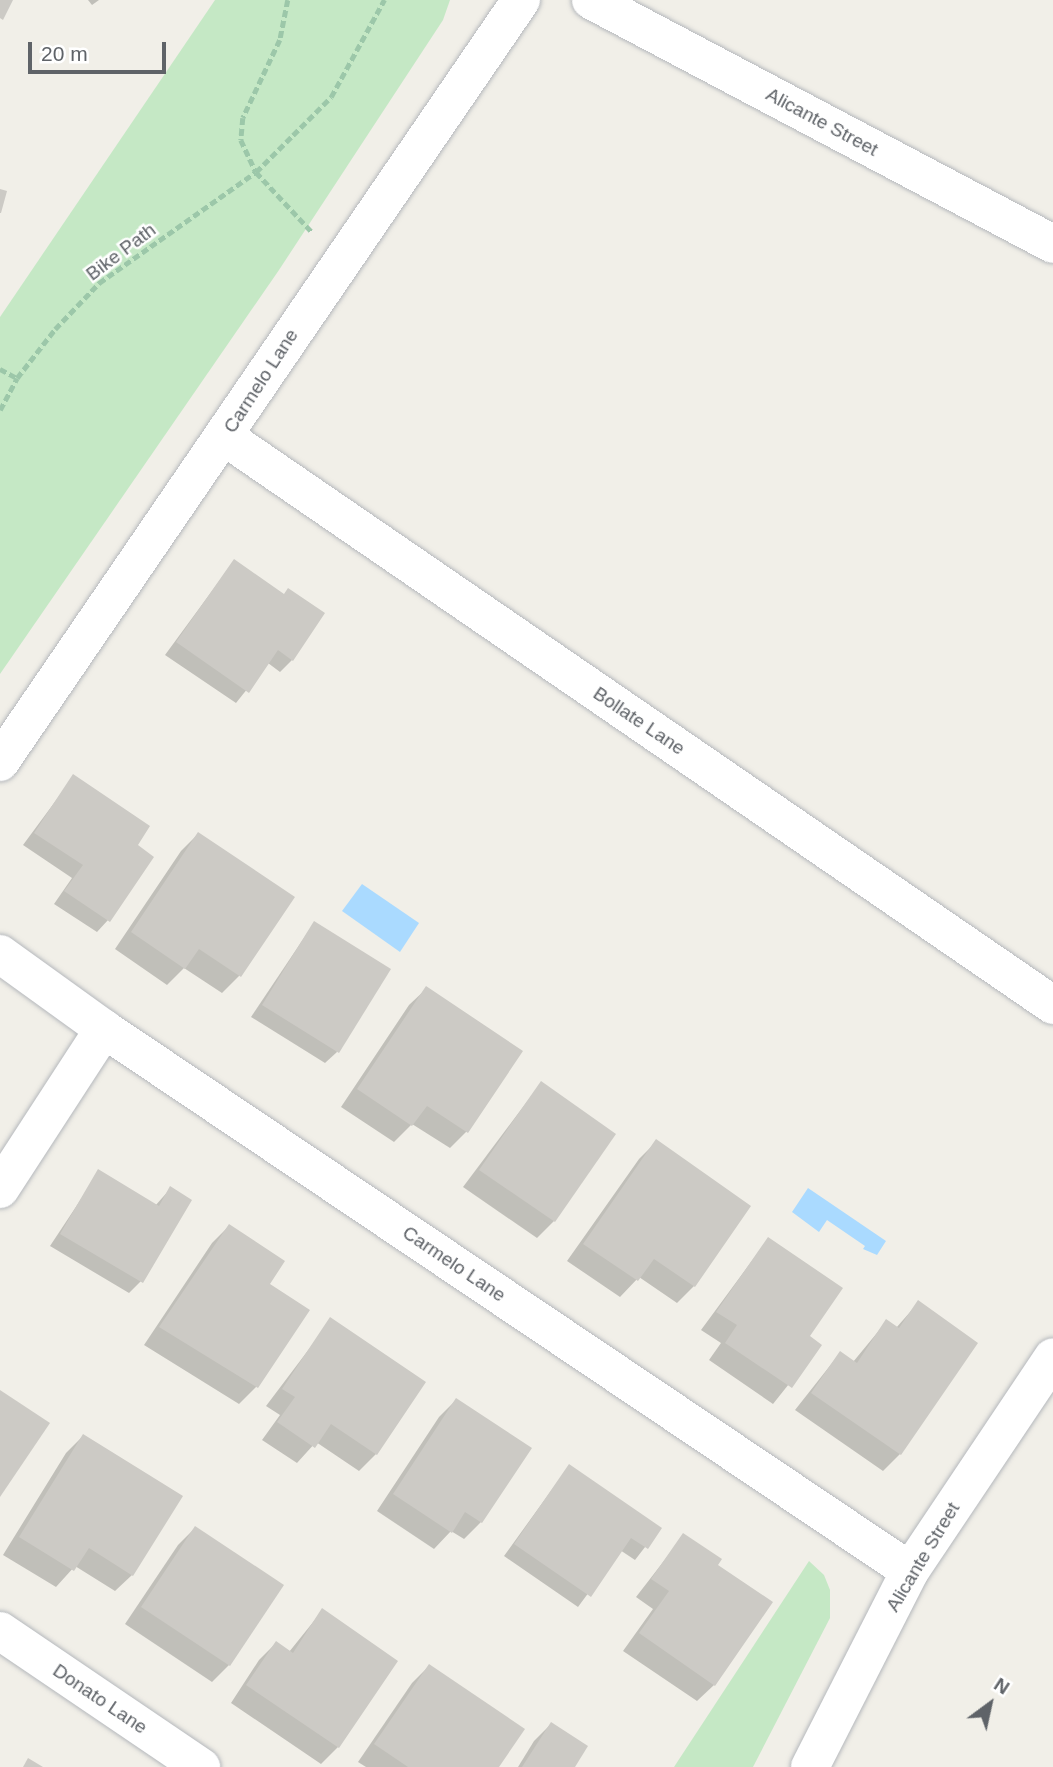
<!DOCTYPE html>
<html>
<head>
<meta charset="utf-8">
<style>
  body { margin:0 }
  #map { position:relative; width:1053px; height:1767px; overflow:hidden; background:#f1efe8; font-family:Arial,sans-serif }
  div>[style] { position:absolute }
  [style*='--x'] { left:calc(var(--x)*1px); top:calc(var(--y)*1px); width:calc(var(--w)*1px); rotate:calc(var(--a)*1deg) }
  .green>* { inset:0; background:#c5e8c5 }
  .water>* { inset:0; background:#aadaff }
  .shadow>* { inset:0; background:#0003 }
  .building>* { inset:0; background:#cccac5 }
  .path>* { height:4.5px; margin-top:-2.25px; transform-origin:0; background:repeating-linear-gradient(90deg,#9cc7a9 0 7px,transparent 0 10.5px) }
  .roads { filter:drop-shadow(0 0 2px #b5b8bc) drop-shadow(0 0 2px #b5b8bc) }
  .minor>* { height:38px; margin:-19px; padding:0 19px; transform-origin:19px; border-radius:19px; background:#fff }
  span { translate:-50% -50%; white-space:nowrap; text-align:center; line-height:1.15; -webkit-text-stroke:5px #fff; paint-order:stroke }
  .street-label { font-size:19px; color:#5f6368 }
  .north { position:absolute; left:955px; top:1669px; width:70px; height:70px; -webkit-text-stroke:5px #fff; paint-order:stroke; rotate:33deg; font-size:19px; font-weight:700; line-height:28px; text-align:center; color:#5f6368 }
  .north::after { content:''; display:block; margin:auto; width:24px; height:32px; background:#5f6368; clip-path:polygon(50% 0,100% 100%,50% 72%,0 100%) }
  .scale { position:absolute; left:28px; top:42px; width:138px; height:32px; box-sizing:border-box; border:4px solid #5f6368; border-top:0; padding-left:9px; font-size:21px; line-height:24px; white-space:nowrap; color:#5f6368; -webkit-text-stroke:5px #fff; paint-order:stroke }
</style>
</head>
<body>
<div id="map">
  <div class="green">
    <i style="clip-path:polygon(215px 0,450px 0,443px 20px,279px 270px,0 674px,0 317px)"></i>
    <i style="clip-path:polygon(809px 1561px,824px 1575px,830px 1590px,830px 1618px,753px 1767px,674px 1767px)"></i>
  </div>
  <div class="water">
    <i style="clip-path:polygon(362px 884px,419px 923px,400px 952px,342px 911px)"></i>
    <i style="clip-path:polygon(808px 1188px,886px 1241px,877px 1255px,863px 1249px,865px 1246px,827px 1220px,819px 1232px,792px 1212px)"></i>
  </div>
  <div class="shadow">
    <i style="clip-path:polygon(88px 0,99px 0,92px 5px)"></i>
    <i style="clip-path:polygon(234px 561px,284px 595px,322px 614px,292px 660px,280px 672px,268px 663px,236px 703px,165px 655px)"></i>
    <i style="clip-path:polygon(74px 776px,135px 846px,108px 920px,97px 932px,54px 904px,72px 878px,23px 845px)"></i>
    <i style="clip-path:polygon(198px 834px,292px 897px,239px 976px,222px 993px,184px 968px,167px 985px,115px 949px,181px 851px)"></i>
    <i style="clip-path:polygon(314px 923px,337px 1052px,325px 1063px,251px 1017px)"></i>
    <i style="clip-path:polygon(426px 989px,467px 1131px,450px 1148px,412px 1124px,394px 1142px,341px 1107px,409px 1005px)"></i>
    <i style="clip-path:polygon(541px 1083px,554px 1221px,537px 1238px,463px 1187px)"></i>
    <i style="clip-path:polygon(656px 1142px,694px 1286px,677px 1303px,639px 1277px,620px 1297px,567px 1261px,639px 1159px)"></i>
    <i style="clip-path:polygon(99px 1172px,155px 1206px,170px 1189px,141px 1281px,129px 1293px,50px 1246px)"></i>
    <i style="clip-path:polygon(229px 1226px,268px 1284px,307px 1311px,256px 1387px,239px 1404px,144px 1345px,212px 1243px)"></i>
    <i style="clip-path:polygon(768px 1239px,807px 1336px,820px 1345px,773px 1404px,709px 1360px,721px 1343px,701px 1330px)"></i>
    <i style="clip-path:polygon(918px 1303px,900px 1454px,883px 1471px,795px 1410px,840px 1353px,853px 1362px,886px 1322px,896px 1328px)"></i>
    <i style="clip-path:polygon(331px 1320px,376px 1454px,359px 1471px,316px 1442px,297px 1463px,262px 1440px,280px 1415px,266px 1406px)"></i>
    <i style="clip-path:polygon(456px 1400px,481px 1522px,464px 1539px,451px 1531px,434px 1549px,377px 1511px,439px 1417px)"></i>
    <i style="clip-path:polygon(83px 1436px,132px 1575px,115px 1591px,75px 1566px,56px 1587px,3px 1555px,66px 1453px)"></i>
    <i style="clip-path:polygon(569px 1466px,659px 1529px,635px 1560px,620px 1550px,578px 1607px,504px 1556px)"></i>
    <i style="clip-path:polygon(195px 1528px,229px 1665px,212px 1682px,125px 1624px,178px 1545px)"></i>
    <i style="clip-path:polygon(684px 1535px,716px 1565px,714px 1685px,697px 1701px,623px 1651px,653px 1609px,636px 1597px)"></i>
    <i style="clip-path:polygon(322px 1611px,338px 1747px,321px 1764px,231px 1703px,259px 1660px,276px 1643px,289px 1652px)"></i>
    <i style="clip-path:polygon(429px 1666px,497px 1767px,366px 1767px,358px 1762px,412px 1683px)"></i>
    <i style="clip-path:polygon(551px 1724px,572px 1767px,518px 1767px,534px 1741px)"></i>
  </div>
  <div class="building">
    <i style="clip-path:polygon(0 0,13px 0,3px 20px,0 18px)"></i>
    <i style="clip-path:polygon(0 189px,7px 191px,1px 213px,0 213px)"></i>
    <i style="clip-path:polygon(234px 559px,284px 594px,288px 588px,325px 613px,293px 661px,278px 650px,249px 693px,176px 642px)"></i>
    <i style="clip-path:polygon(73px 774px,150px 826px,138px 845px,154px 857px,110px 922px,64px 891px,83px 865px,34px 833px)"></i>
    <i style="clip-path:polygon(198px 832px,295px 897px,241px 977px,199px 949px,185px 969px,131px 932px)"></i>
    <i style="clip-path:polygon(314px 921px,391px 969px,339px 1053px,262px 1005px)"></i>
    <i style="clip-path:polygon(426px 986px,523px 1051px,468px 1133px,427px 1106px,412px 1126px,357px 1089px)"></i>
    <i style="clip-path:polygon(541px 1081px,616px 1134px,555px 1222px,479px 1170px)"></i>
    <i style="clip-path:polygon(656px 1139px,751px 1206px,695px 1287px,654px 1259px,638px 1281px,583px 1244px)"></i>
    <i style="clip-path:polygon(98px 1169px,159px 1206px,170px 1186px,192px 1200px,143px 1283px,60px 1234px)"></i>
    <i style="clip-path:polygon(229px 1224px,285px 1261px,270px 1284px,310px 1310px,258px 1388px,159px 1327px)"></i>
    <i style="clip-path:polygon(768px 1237px,843px 1288px,810px 1336px,822px 1345px,792px 1388px,725px 1343px,737px 1325px,716px 1312px)"></i>
    <i style="clip-path:polygon(918px 1300px,978px 1343px,901px 1455px,811px 1393px,840px 1351px,857px 1363px,886px 1319px,899px 1328px)"></i>
    <i style="clip-path:polygon(330px 1317px,426px 1382px,377px 1455px,331px 1424px,315px 1448px,277px 1422px,295px 1397px,282px 1389px)"></i>
    <i style="clip-path:polygon(0 1390px,50px 1423px,0 1497px)"></i>
    <i style="clip-path:polygon(456px 1398px,532px 1448px,482px 1523px,465px 1512px,452px 1533px,393px 1494px)"></i>
    <i style="clip-path:polygon(83px 1434px,183px 1496px,133px 1576px,89px 1548px,74px 1571px,19px 1537px)"></i>
    <i style="clip-path:polygon(569px 1464px,662px 1528px,648px 1549px,631px 1538px,591px 1597px,514px 1544px)"></i>
    <i style="clip-path:polygon(195px 1526px,284px 1585px,230px 1666px,141px 1607px)"></i>
    <i style="clip-path:polygon(683px 1533px,722px 1559px,718px 1565px,773px 1602px,715px 1686px,639px 1633px,669px 1591px,651px 1579px)"></i>
    <i style="clip-path:polygon(322px 1608px,398px 1661px,339px 1748px,246px 1685px,276px 1641px,293px 1653px)"></i>
    <i style="clip-path:polygon(429px 1664px,525px 1729px,499px 1767px,408px 1767px,374px 1744px)"></i>
    <i style="clip-path:polygon(551px 1722px,588px 1746px,575px 1767px,522px 1767px)"></i>
    <i style="clip-path:polygon(28px 1758px,43px 1767px,23px 1767px)"></i>
  </div>
  <div class="path">
    <i style="--x:288;--y:0;--w:41;--a:101.3"></i>
    <i style="--x:280;--y:40;--w:86;--a:115.4"></i>
    <i style="--x:243;--y:118;--w:22;--a:95"></i>
    <i style="--x:241;--y:140;--w:35;--a:65"></i>
    <i style="--x:256;--y:172;--w:82;--a:47"></i>
    <i style="--x:0;--y:369;--w:19;--a:28"></i>
    <i style="--x:0;--y:410;--w:36;--a:-62"></i>
    <i style="--x:17;--y:378;--w:62;--a:-52.2"></i>
    <i style="--x:55;--y:329;--w:64;--a:-46.3"></i>
    <i style="--x:99;--y:283;--w:192;--a:-35.3"></i>
    <i style="--x:256;--y:172;--w:106;--a:-45"></i>
    <i style="--x:331;--y:97;--w:111;--a:-61.3"></i>
  </div>
  <div class="roads">
    <div class="minor">
      <i style="--x:591;--y:0;--w:522;--a:27.84"></i>
      <i style="--x:225;--y:437;--w:1004;--a:34.45"></i>
      <i style="--x:0;--y:762;--w:923;--a:-55.64"></i>
      <i style="--x:0;--y:954;--w:128;--a:35.8"></i>
      <i style="--x:104;--y:1029;--w:971;--a:33.92"></i>
      <i style="--x:0;--y:1189;--w:191;--a:-57"></i>
      <i style="--x:0;--y:1631;--w:243;--a:34.1"></i>
      <i style="--x:810;--y:1767;--w:220;--a:-63"></i>
      <i style="--x:910;--y:1571;--w:257;--a:-56.2"></i>
    </div>
  </div>
  <div class="street-label">
    <span style="left:822px;top:122px;rotate:28deg">Alicante Street</span>
    <span style="left:121px;top:252px;rotate:-37deg">Bike Path</span>
    <span style="left:261px;top:381px;rotate:-57deg">Carmelo Lane</span>
    <span style="left:639px;top:721px;rotate:34deg">Bollate Lane</span>
    <span style="left:454px;top:1264px;rotate:34deg">Carmelo Lane</span>
    <span style="left:923px;top:1557px;rotate:-59deg">Alicante Street</span>
    <span style="left:100px;top:1699px;rotate:34deg">Donato Lane</span>
  </div>
  <div class="north">N</div>
  <div class="scale">20 m</div>
</div>
</body>
</html>
